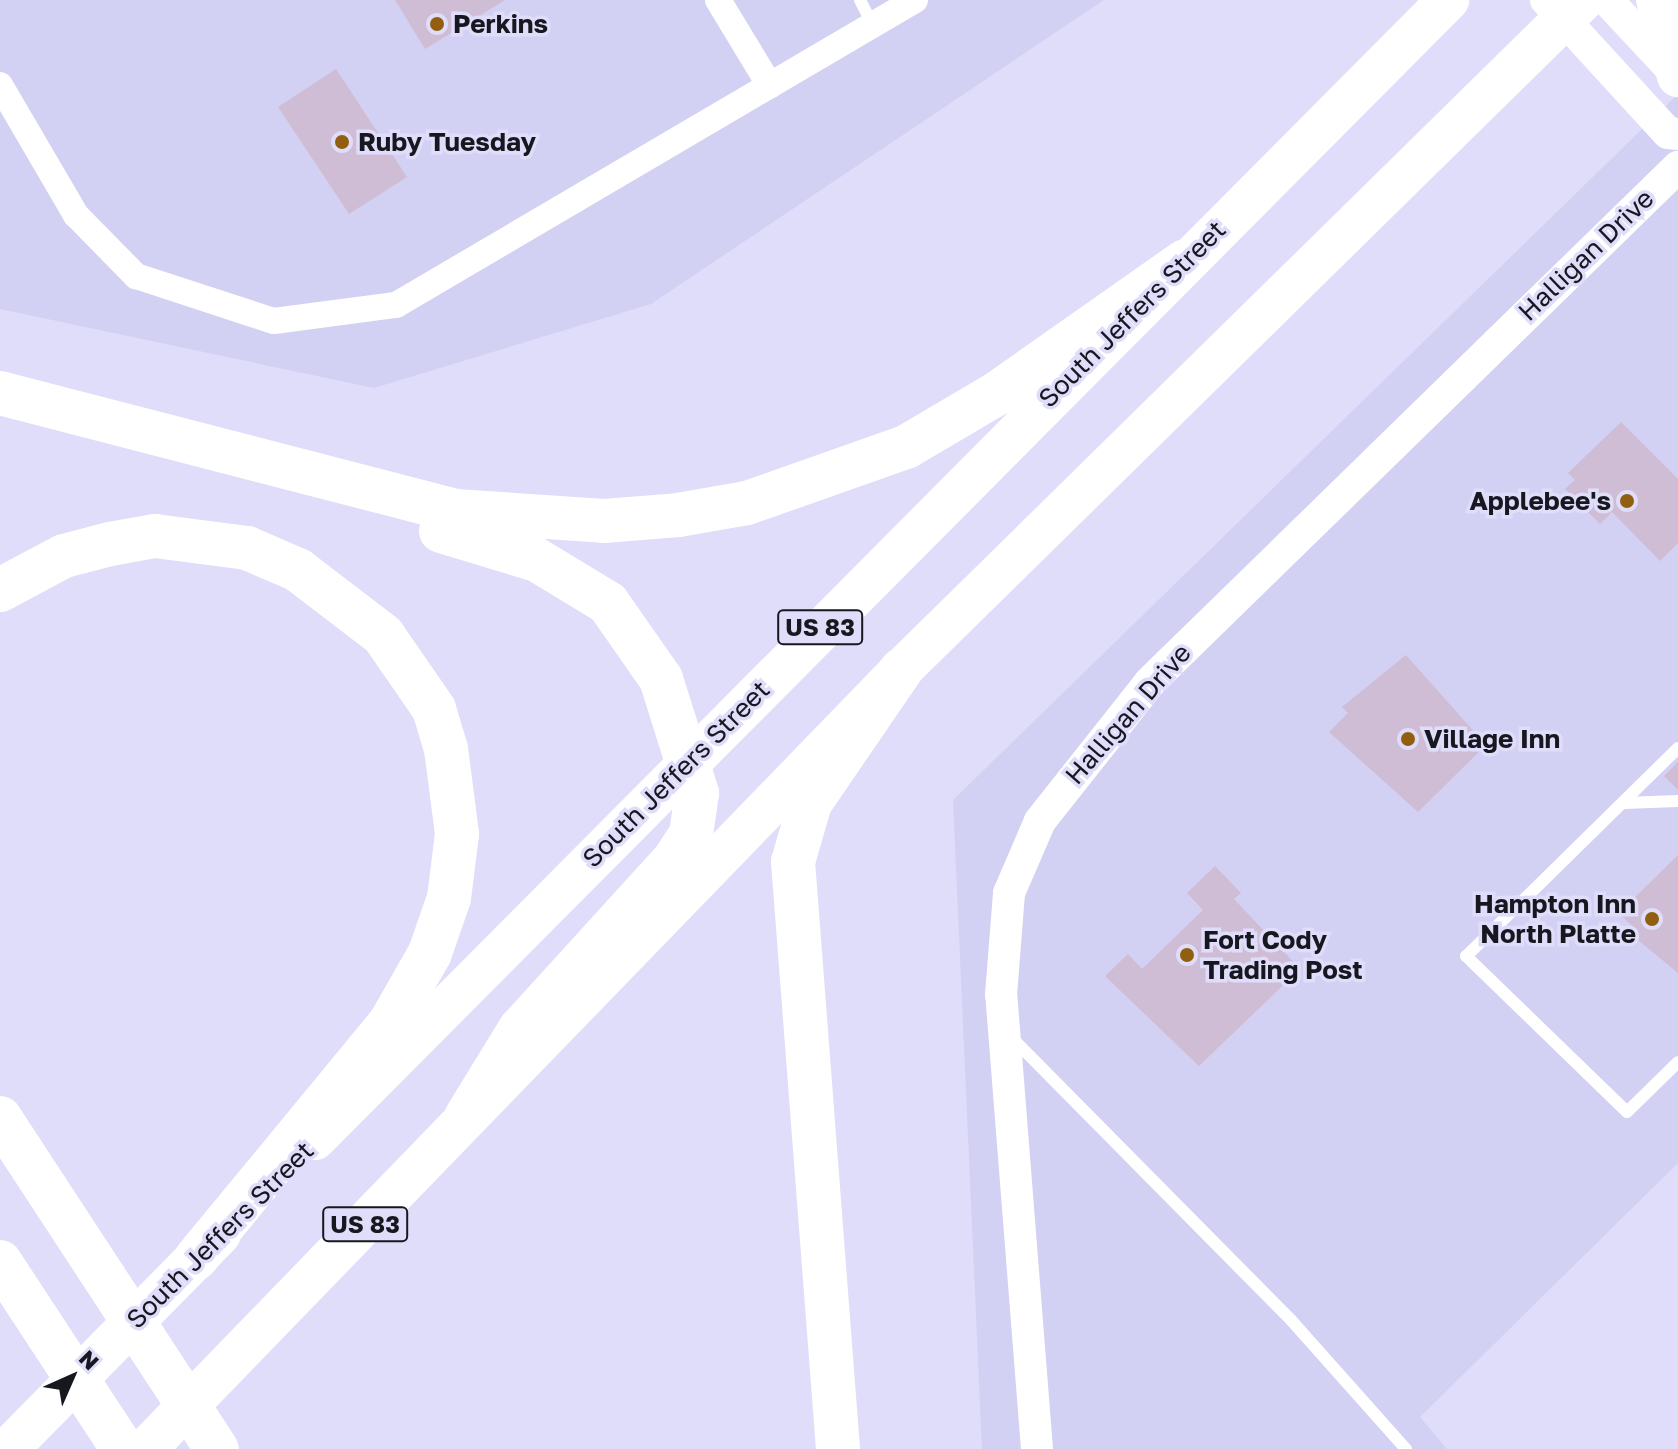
<!DOCTYPE html>
<html>
<head>
<meta charset="utf-8">
<style>
  body { margin:0 }
  #map { position:relative; width:1678px; height:1449px; overflow:hidden; background:#dfddf9; font-family:"Golos Text",sans-serif }
  div>[style] { position:absolute }
  [style*='--x'] { left:calc(var(--x)*1px); top:calc(var(--y)*1px); width:calc(var(--w)*1px); rotate:calc(var(--a)*1deg) }
  .built>* { inset:0; background:#d2d0f3 }
  .building>* { inset:0; background:#cfbdd5 }
  .service>* { height:12px; margin:-6px; padding:0 6px; transform-origin:6px; border-radius:6px; background:#fff }
  .minor>* { height:26px; margin:-13px; padding:0 13px; transform-origin:13px; border-radius:13px; background:#fff }
  .tertiary>* { height:32px; margin:-16px; padding:0 16px; transform-origin:16px; border-radius:16px; background:#fff }
  .trunk>* { height:42px; margin:-21px; padding:0 21px; transform-origin:21px; border-radius:21px; background:#fff }
  .motorway>* { height:44px; margin:-22px; padding:0 22px; transform-origin:22px; border-radius:22px; background:#fff }
  .dots>* { width:22px; height:22px; translate:-50% -50%; box-sizing:border-box; border:4px solid #dfddf9; border-radius:50% }
  span { translate:-50% -50%; white-space:nowrap; text-align:center; line-height:1.15; -webkit-text-stroke:7px #dfddf9; paint-order:stroke }
  .shield-label span { padding:2px 6px; background:#dfddf9; border:2px solid; border-radius:6px; -webkit-text-stroke-width:0 }
  .shield-label { font-size:24px; color:#171720; font-weight:700 }
  .poi-label { font-size:26px; color:#171720; font-weight:700 }
  .left { translate:0 -50%; text-align:left }
  .right { translate:-100% -50%; text-align:right }
  .street-label { font-size:26px; color:#171720 }
  .north { position:absolute; left:32px; top:1337px; width:80px; height:80px; -webkit-text-stroke:6px #dfddf9; paint-order:stroke; rotate:45deg; font-size:22px; font-weight:700; line-height:32px; text-align:center; color:#171720 }
  .north::after { content:''; display:block; margin:auto; width:28px; height:36px; background:#171720; clip-path:polygon(50% 0,100% 100%,50% 72%,0 100%) }
</style>
</head>
<body>
<div id="map">
  <div class="built">
    <i style="clip-path:polygon(0 0,1104px 0,651px 304px,374px 388px,0 309px)"></i>
    <i style="clip-path:polygon(1678px 94px,1678px 1163px,1420px 1417px,1447px 1449px,982px 1449px,953px 800px)"></i>
  </div>
  <div class="building">
    <i style="clip-path:polygon(395px 0,505px 0,425px 49px)"></i>
    <i style="clip-path:polygon(336px 69px,407px 177px,349px 214px,278px 107px)"></i>
    <i style="clip-path:polygon(1621px 422px,1678px 479px,1678px 543px,1660px 561px,1612px 512px,1600px 524px,1565px 489px,1575px 480px,1568px 473px)"></i>
    <i style="clip-path:polygon(1406px 655px,1486px 745px,1418px 812px,1329px 732px,1348px 713px,1342px 707px)"></i>
    <i style="clip-path:polygon(1678px 762px,1678px 790px,1664px 776px)"></i>
    <i style="clip-path:polygon(1678px 855px,1678px 973px,1627px 931px,1632px 926px,1619px 913px)"></i>
    <i style="clip-path:polygon(1215px 866px,1241px 893px,1234px 899px,1300px 969px,1199px 1066px,1105px 976px,1128px 954px,1142px 969px,1203px 910px,1187px 893px)"></i>
  </div>
  <div class="service">
    <i style="--x:860;--y:0;--w:27;--a:63"></i>
    <i style="--x:1678;--y:748;--w:297;--a:135.5"></i>
    <i style="--x:1466;--y:956;--w:224;--a:44.1"></i>
    <i style="--x:1627;--y:1112;--w:71;--a:-44.4"></i>
    <i style="--x:1624;--y:803;--w:54;--a:-2.1"></i>
    <i style="--x:1010;--y:1036;--w:400;--a:45.3"></i>
    <i style="--x:1291;--y:1320;--w:173;--a:48.3"></i>
  </div>
  <div class="minor">
    <i style="--x:718;--y:0;--w:100;--a:58.8"></i>
    <i style="--x:0;--y:85;--w:151;--a:59.7"></i>
    <i style="--x:76;--y:215;--w:86;--a:45.5"></i>
    <i style="--x:136;--y:276;--w:145;--a:18.1"></i>
    <i style="--x:274;--y:321;--w:123;--a:-7.5"></i>
    <i style="--x:396;--y:305;--w:602;--a:-30.44"></i>
  </div>
  <div class="tertiary">
    <i style="--x:1546;--y:0;--w:180;--a:47.5"></i>
    <i style="--x:1668;--y:133;--w:10;--a:6"></i>
    <i style="--x:1607;--y:0;--w:101;--a:47"></i>
    <i style="--x:1037;--y:1449;--w:455;--a:-94.5"></i>
    <i style="--x:1001;--y:995;--w:102;--a:-85.5"></i>
    <i style="--x:1009;--y:893;--w:78;--a:-66.7"></i>
    <i style="--x:1040;--y:821;--w:177;--a:-51.6"></i>
    <i style="--x:1150;--y:682;--w:738;--a:-44.29"></i>
  </div>
  <div class="trunk">
    <i style="--x:1657;--y:0;--w:79;--a:74.6"></i>
    <i style="--x:315;--y:1139;--w:1607;--a:-45.15"></i>
    <i style="--x:8;--y:1449;--w:302;--a:-45.4"></i>
    <i style="--x:146;--y:1449;--w:1085;--a:-45.9"></i>
    <i style="--x:901;--y:670;--w:956;--a:-44.49"></i>
  </div>
  <div class="motorway">
    <i style="--x:0;--y:393;--w:470;--a:14.5"></i>
    <i style="--x:455;--y:511;--w:149;--a:3.8"></i>
    <i style="--x:604;--y:521;--w:74;--a:-4.6"></i>
    <i style="--x:678;--y:515;--w:70;--a:-9.9"></i>
    <i style="--x:747;--y:503;--w:169;--a:-19.4"></i>
    <i style="--x:906;--y:447;--w:104;--a:-30.5"></i>
    <i style="--x:996;--y:394;--w:231;--a:-35.1"></i>
    <i style="--x:441;--y:531;--w:100;--a:16.8"></i>
    <i style="--x:537;--y:560;--w:83;--a:31.2"></i>
    <i style="--x:608;--y:603;--w:93;--a:55.1"></i>
    <i style="--x:661;--y:679;--w:120;--a:72.5"></i>
    <i style="--x:697;--y:793;--w:41;--a:98.3"></i>
    <i style="--x:691;--y:834;--w:31;--a:123"></i>
    <i style="--x:674;--y:860;--w:229;--a:132.3"></i>
    <i style="--x:520;--y:1029;--w:103;--a:121.5"></i>
    <i style="--x:0;--y:590;--w:72;--a:-28"></i>
    <i style="--x:64;--y:556;--w:48;--a:-14.6"></i>
    <i style="--x:110;--y:544;--w:46;--a:-10.1"></i>
    <i style="--x:155;--y:536;--w:93;--a:7.4"></i>
    <i style="--x:247;--y:548;--w:56;--a:23.3"></i>
    <i style="--x:298;--y:570;--w:107;--a:37.4"></i>
    <i style="--x:383;--y:635;--w:90;--a:55.4"></i>
    <i style="--x:434;--y:709;--w:42;--a:73.3"></i>
    <i style="--x:446;--y:749;--w:86;--a:82.6"></i>
    <i style="--x:457;--y:834;--w:64;--a:97.1"></i>
    <i style="--x:449;--y:898;--w:58;--a:109.1"></i>
    <i style="--x:430;--y:953;--w:81;--a:119.7"></i>
    <i style="--x:390;--y:1023;--w:305;--a:129.5"></i>
    <i style="--x:0;--y:1118;--w:396;--a:56.8"></i>
    <i style="--x:0;--y:1262;--w:224;--a:56.7"></i>
    <i style="--x:838;--y:1449;--w:589;--a:-94.38"></i>
    <i style="--x:793;--y:862;--w:61;--a:-73.9"></i>
    <i style="--x:810;--y:803;--w:161;--a:-55.6"></i>
  </div>
  <div class="dots">
    <i style="left:437px;top:24px;background:#915f0f"></i>
    <i style="left:342px;top:142px;background:#915f0f"></i>
    <i style="left:1627px;top:501px;background:#915f0f"></i>
    <i style="left:1408px;top:739px;background:#915f0f"></i>
    <i style="left:1652px;top:919px;background:#915f0f"></i>
    <i style="left:1187px;top:955px;background:#915f0f"></i>
  </div>
  <div class="shield-label">
    <span style="left:820px;top:627px">US 83</span>
    <span style="left:365px;top:1224px">US 83</span>
  </div>
  <div class="poi-label">
    <span class="left" style="left:453px;top:24px">Perkins</span>
    <span class="left" style="left:358px;top:142px">Ruby Tuesday</span>
    <span class="right" style="left:1611px;top:501px">Applebee's</span>
    <span class="left" style="left:1424px;top:739px">Village Inn</span>
    <span class="right" style="left:1636px;top:919px">Hampton Inn<br>North Platte</span>
    <span class="left" style="left:1203px;top:955px">Fort Cody<br>Trading Post</span>
  </div>
  <div class="street-label">
    <span style="left:1586px;top:255px;rotate:-44deg">Halligan Drive</span>
    <span style="left:1132px;top:314px;rotate:-45deg">South Jeffers Street</span>
    <span style="left:1128px;top:714px;rotate:-49deg">Halligan Drive</span>
    <span style="left:676px;top:774px;rotate:-45deg">South Jeffers Street</span>
    <span style="left:220px;top:1235px;rotate:-45deg">South Jeffers Street</span>
  </div>
  <div class="north">N</div>
</div>
</body>
</html>
